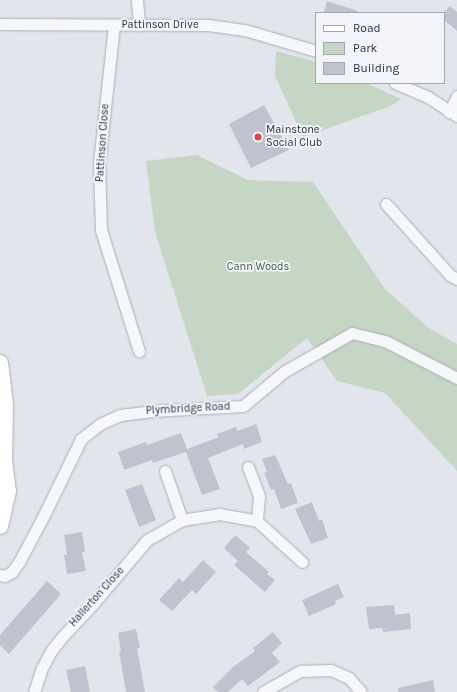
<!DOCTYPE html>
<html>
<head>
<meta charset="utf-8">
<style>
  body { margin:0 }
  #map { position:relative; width:457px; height:692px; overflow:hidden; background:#e3e5ec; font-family:Karla,sans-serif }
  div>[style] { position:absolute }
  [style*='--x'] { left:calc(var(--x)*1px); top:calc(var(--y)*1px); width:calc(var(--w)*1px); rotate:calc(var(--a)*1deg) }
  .green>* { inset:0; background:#c5d6c4 }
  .building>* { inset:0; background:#c0c2cf }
  .roads { filter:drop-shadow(0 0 1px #acaeba) drop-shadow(0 0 1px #acaeba) }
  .street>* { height:11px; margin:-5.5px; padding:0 5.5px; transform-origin:5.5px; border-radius:5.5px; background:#f6f7fa }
  .secondary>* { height:16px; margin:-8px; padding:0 8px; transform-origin:8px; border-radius:8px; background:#fff }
  .dots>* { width:11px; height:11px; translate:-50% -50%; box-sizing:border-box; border:2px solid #f3f4f9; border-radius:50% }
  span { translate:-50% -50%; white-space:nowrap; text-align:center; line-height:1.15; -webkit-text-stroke:3.5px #f3f4f9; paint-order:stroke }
  .street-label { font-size:11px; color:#2a2e46 }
  .poi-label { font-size:11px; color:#2a2e46 }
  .left { translate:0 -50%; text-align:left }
  .park-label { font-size:11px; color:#366237 }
  .legend { position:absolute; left:315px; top:12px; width:130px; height:72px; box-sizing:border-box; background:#f3f4f9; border:1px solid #a3a5b1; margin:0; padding:5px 7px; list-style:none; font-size:12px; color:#2a2e46 }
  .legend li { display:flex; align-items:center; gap:8px; height:20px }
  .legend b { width:20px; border:1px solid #a3a5b1 }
</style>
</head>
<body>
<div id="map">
  <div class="green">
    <i style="clip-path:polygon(276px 51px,316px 62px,316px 83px,366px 83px,401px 99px,391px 106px,303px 137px,275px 76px)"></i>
    <i style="clip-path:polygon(197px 155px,248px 180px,313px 182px,385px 289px,430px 329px,457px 344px,457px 471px,385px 393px,337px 381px,307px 338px,238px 394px,207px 396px,155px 232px,146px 161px)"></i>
  </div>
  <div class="building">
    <i style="clip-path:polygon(327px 1px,358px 11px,357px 13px,324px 13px)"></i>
    <i style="clip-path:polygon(450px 6px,457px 12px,457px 31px,444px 20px,444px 12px)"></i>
    <i style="clip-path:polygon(264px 105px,289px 150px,251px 168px,229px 124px)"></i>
    <i style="clip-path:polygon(256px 424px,262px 442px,244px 449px,243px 444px,208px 458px,220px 489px,202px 495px,186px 452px,153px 463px,152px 460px,124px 470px,118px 452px,146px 442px,147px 445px,181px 433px,187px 449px,219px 437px,217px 434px,236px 427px,237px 431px)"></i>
    <i style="clip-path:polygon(275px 455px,288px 484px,291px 483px,298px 503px,281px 509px,274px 489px,271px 490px,264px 473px,267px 472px,262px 459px)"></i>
    <i style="clip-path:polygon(142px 484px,156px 520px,139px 527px,125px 490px)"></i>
    <i style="clip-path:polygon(312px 502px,319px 521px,322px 519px,328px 538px,311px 544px,295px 509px)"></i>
    <i style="clip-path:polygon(82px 532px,85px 552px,82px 552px,86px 571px,67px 574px,64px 555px,67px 555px,64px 535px)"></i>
    <i style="clip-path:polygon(235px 535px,250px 548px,246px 552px,269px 572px,267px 574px,275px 580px,265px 592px,234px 565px,238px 561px,224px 548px)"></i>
    <i style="clip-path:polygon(203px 560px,216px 572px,196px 594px,192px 590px,172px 611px,159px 600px,179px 578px,183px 582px)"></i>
    <i style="clip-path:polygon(47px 581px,61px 594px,9px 654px,0 645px,0 635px)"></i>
    <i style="clip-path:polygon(338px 584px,344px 597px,335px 601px,336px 604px,309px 616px,302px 600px)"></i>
    <i style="clip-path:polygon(394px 605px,395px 615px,410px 613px,411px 629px,383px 632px,382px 628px,369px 629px,366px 607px)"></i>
    <i style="clip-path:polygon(136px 629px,140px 648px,137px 648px,145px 692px,126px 692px,119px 652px,121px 651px,118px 633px)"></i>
    <i style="clip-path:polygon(273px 632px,282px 643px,272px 653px,280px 662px,248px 686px,242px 679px,228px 692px,218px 692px,213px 687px,233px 667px,255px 651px,253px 648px)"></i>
    <i style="clip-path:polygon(85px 666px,90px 692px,71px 692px,66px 670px)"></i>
    <i style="clip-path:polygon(433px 680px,435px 692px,398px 692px,398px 688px)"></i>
  </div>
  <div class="roads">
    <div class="street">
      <i style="--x:137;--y:0;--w:25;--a:85"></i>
      <i style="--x:0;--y:24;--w:208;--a:0.3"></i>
      <i style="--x:208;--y:25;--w:37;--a:8"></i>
      <i style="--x:245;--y:30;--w:74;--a:16.5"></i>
      <i style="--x:114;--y:25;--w:138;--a:96.2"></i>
      <i style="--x:99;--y:162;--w:68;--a:88.3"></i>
      <i style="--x:101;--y:230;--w:127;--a:72.6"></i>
      <i style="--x:395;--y:83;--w:36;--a:23"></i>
      <i style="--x:428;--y:97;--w:35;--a:33"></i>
      <i style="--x:449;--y:112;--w:18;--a:-63"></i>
      <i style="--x:386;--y:204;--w:96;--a:48"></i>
      <i style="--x:450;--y:275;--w:8;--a:30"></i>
      <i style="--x:248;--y:467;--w:31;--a:69"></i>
      <i style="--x:259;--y:496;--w:25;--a:95"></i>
      <i style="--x:165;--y:471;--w:52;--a:70.9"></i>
      <i style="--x:0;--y:575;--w:4;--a:14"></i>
      <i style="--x:4;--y:576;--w:9;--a:-27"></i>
      <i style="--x:12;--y:572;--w:12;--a:-55"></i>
      <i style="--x:19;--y:562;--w:49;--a:-61.9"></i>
      <i style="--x:42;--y:519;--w:89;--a:-64"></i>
      <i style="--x:81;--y:439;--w:24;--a:-38"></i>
      <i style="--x:100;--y:424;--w:22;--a:-24"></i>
      <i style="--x:120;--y:415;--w:33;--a:-7"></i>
      <i style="--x:153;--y:411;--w:90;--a:-3.2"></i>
      <i style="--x:243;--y:406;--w:55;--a:-39.8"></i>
      <i style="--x:285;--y:371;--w:77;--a:-29.6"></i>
      <i style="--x:352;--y:333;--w:36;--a:14"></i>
      <i style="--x:387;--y:342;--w:79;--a:27.2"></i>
      <i style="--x:34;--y:692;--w:25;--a:-72"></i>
      <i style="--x:42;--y:668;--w:19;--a:-62"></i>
      <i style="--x:51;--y:651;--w:16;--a:-52"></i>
      <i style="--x:61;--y:638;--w:45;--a:-46.8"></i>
      <i style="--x:92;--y:605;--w:85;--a:-49.8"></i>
      <i style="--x:147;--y:540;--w:40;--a:-29.7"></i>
      <i style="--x:182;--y:520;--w:37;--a:-9"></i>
      <i style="--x:219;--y:514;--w:39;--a:10"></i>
      <i style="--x:257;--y:521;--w:61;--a:42.3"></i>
      <i style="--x:263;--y:692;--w:43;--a:-29.6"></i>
      <i style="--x:300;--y:671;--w:31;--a:-2"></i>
      <i style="--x:331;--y:670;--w:20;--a:24"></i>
      <i style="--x:349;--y:678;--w:18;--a:49"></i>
    </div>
    <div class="secondary">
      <i style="--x:0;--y:363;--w:42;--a:83.2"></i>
      <i style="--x:5;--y:405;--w:55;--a:91"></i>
      <i style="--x:4;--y:460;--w:31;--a:83"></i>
      <i style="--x:8;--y:491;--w:36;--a:103"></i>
    </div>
  </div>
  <div class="dots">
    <i style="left:258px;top:137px;background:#d74c42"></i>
  </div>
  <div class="street-label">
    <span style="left:160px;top:25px">Pattinson Drive</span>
    <span style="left:103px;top:143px;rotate:-86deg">Pattinson Close</span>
    <span style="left:188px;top:409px;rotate:-3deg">Plymbridge Road</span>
    <span style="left:97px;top:597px;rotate:-48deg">Hallerton Close</span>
  </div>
  <div class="poi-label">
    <span class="left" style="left:266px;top:137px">Mainstone<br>Social Club</span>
  </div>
  <div class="park-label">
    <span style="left:258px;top:267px">Cann Woods</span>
  </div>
  <ul class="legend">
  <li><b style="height:5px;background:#fff"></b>Road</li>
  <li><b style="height:11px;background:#c5d6c4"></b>Park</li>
  <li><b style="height:11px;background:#c0c2cf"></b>Building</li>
  </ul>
</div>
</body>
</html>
